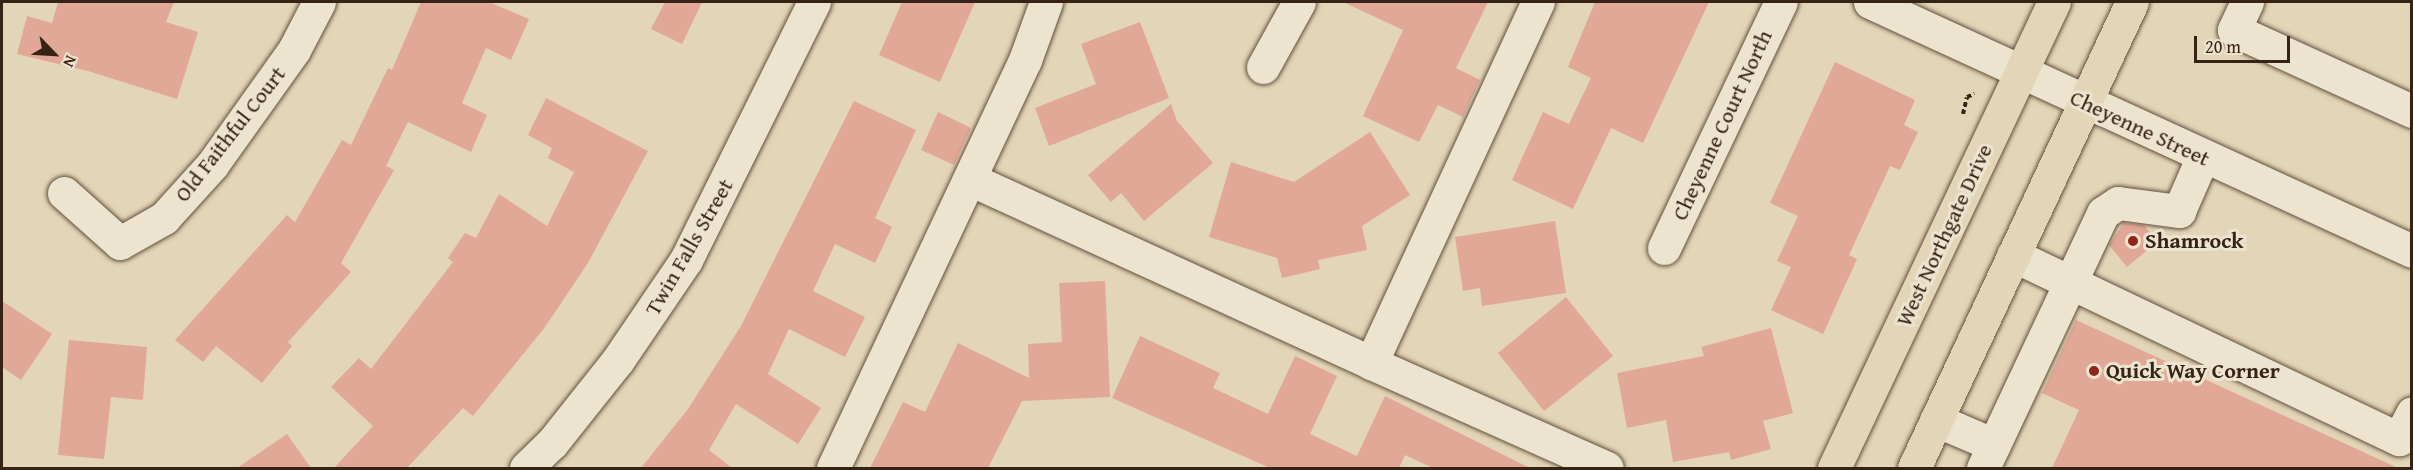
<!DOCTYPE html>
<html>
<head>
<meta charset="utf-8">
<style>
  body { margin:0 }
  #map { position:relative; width:2413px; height:470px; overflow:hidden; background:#e3d5b7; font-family:"Gentium Book Plus",serif }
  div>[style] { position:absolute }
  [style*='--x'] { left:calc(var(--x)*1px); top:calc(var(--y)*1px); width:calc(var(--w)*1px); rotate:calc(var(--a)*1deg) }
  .building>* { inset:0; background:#e1a897 }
  .path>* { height:4px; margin-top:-2px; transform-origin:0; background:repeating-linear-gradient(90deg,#372315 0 4.5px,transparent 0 7.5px) }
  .roads { filter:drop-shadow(0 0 2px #62503e) drop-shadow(0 0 2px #62503e) }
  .minor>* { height:33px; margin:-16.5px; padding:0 16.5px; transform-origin:16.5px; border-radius:16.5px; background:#ede4d0 }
  .major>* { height:33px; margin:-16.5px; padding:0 16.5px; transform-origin:16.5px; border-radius:16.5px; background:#e3d5b7 }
  .dots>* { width:16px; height:16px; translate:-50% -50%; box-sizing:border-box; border:3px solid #ede4d0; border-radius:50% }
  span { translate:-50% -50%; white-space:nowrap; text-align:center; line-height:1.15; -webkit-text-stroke:6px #ede4d0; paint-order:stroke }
  .street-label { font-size:22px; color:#372315 }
  .poi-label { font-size:22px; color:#372315; font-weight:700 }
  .left { translate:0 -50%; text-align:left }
  .frame { position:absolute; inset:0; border:3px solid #372315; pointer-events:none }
  .north { position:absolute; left:24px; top:24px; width:60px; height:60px; -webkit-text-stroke:4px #ede4d0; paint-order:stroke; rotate:115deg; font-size:16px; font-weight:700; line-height:24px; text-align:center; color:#372315 }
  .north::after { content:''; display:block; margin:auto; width:21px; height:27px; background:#372315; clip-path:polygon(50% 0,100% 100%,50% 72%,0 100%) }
  .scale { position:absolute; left:2194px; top:36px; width:96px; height:27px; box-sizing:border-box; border:3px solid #372315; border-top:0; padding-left:8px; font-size:18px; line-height:21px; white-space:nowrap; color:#372315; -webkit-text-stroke:4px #ede4d0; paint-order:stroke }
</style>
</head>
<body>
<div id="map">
  <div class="building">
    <i style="clip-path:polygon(58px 2px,174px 2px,166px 22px,198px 32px,177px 99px,88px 71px,17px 54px,27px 16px,52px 23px)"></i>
    <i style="clip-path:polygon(421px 2px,489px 2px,529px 19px,511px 60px,486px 48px,462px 103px,487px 115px,471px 152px,408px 122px,386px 166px,394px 170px,341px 263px,351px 272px,288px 342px,292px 346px,262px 383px,216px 346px,203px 362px,175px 340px,287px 215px,295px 222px,342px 140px,351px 145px,388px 68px,392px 70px)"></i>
    <i style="clip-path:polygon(665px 2px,702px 2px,682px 44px,651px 29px)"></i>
    <i style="clip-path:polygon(902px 2px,975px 2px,940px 82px,879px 55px)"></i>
    <i style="clip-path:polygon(1343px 2px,1488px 2px,1456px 68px,1480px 80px,1463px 117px,1438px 105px,1419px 142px,1363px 116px,1403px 30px)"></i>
    <i style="clip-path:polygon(1595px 2px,1709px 2px,1643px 143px,1611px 128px,1573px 209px,1512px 180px,1543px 112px,1569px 124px,1591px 78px,1568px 67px)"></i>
    <i style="clip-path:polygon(1140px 22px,1169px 98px,1049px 146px,1035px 108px,1096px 84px,1081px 44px)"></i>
    <i style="clip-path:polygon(1835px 62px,1915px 100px,1904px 125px,1918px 132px,1900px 170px,1890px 166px,1849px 255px,1857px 259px,1823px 334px,1771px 310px,1791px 267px,1777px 261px,1798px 216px,1770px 203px)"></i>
    <i style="clip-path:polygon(546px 98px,648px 151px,588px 263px,545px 327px,473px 416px,463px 408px,407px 468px,334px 468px,373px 426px,331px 387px,359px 358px,371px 369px,453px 262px,448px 258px,465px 233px,476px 238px,499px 194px,547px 226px,574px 172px,548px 158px,552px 148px,528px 135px)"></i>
    <i style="clip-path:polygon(854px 101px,916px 130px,875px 218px,892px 227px,875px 263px,835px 244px,813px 291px,865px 317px,845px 357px,789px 329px,768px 374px,821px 408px,798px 444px,736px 404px,709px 450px,732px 468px,641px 468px,688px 409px,741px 326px)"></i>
    <i style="clip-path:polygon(1171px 104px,1177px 121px,1213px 163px,1144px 221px,1121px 193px,1111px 202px,1088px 175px)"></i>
    <i style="clip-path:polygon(938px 112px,971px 128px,954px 165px,921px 150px)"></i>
    <i style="clip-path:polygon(1370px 132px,1410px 195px,1362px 226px,1367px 250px,1318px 260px,1320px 269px,1282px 278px,1277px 258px,1209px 237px,1231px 162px,1294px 182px)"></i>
    <i style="clip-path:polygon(1555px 221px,1566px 293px,1482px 306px,1480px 288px,1463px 291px,1455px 237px)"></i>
    <i style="clip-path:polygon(2124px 223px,2144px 225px,2157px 242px,2127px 267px,2109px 245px)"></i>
    <i style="clip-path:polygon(1105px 281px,1110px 397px,1022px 401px,988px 468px,870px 468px,903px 402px,925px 412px,958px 343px,1029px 378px,1028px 344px,1062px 342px,1059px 283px)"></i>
    <i style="clip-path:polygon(1566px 297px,1613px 356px,1544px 411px,1498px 353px)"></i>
    <i style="clip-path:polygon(2px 301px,52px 334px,21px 380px,2px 367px)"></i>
    <i style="clip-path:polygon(2076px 320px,2398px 468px,2052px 468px,2079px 410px,2042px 393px)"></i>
    <i style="clip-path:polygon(1771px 328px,1793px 413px,1763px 421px,1771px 449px,1731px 460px,1729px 452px,1673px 462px,1666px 420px,1627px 428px,1617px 373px,1704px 356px,1701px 347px)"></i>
    <i style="clip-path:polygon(1140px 336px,1220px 373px,1213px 388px,1268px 414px,1295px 356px,1337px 376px,1310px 434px,1357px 456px,1385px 396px,1530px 468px,1433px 468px,1405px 455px,1399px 468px,1270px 468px,1112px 398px)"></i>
    <i style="clip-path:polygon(69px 340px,147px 347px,143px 400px,111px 397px,104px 459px,58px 455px)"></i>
    <i style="clip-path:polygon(287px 434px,311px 468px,237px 468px)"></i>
  </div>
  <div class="path">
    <i style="--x:1963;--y:114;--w:17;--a:-77"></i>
    <i style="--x:1967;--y:97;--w:8;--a:-23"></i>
  </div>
  <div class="roads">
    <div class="minor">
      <i style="--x:1870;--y:2;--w:596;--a:24.67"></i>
      <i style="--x:2247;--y:2;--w:31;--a:115"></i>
      <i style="--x:2234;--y:30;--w:196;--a:24.5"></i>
      <i style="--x:1263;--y:67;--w:74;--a:-61"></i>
      <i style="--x:970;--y:179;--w:441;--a:24.6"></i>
      <i style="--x:1371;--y:363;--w:398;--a:-65.2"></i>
      <i style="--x:64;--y:193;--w:75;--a:41.8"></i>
      <i style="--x:120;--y:243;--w:51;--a:-29.6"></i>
      <i style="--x:164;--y:218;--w:72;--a:-47.8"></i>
      <i style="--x:212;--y:165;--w:141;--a:-54.5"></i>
      <i style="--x:294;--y:50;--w:54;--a:-62.5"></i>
      <i style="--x:1664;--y:248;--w:272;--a:-64.6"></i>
      <i style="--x:2013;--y:255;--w:428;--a:25.5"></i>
      <i style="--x:2399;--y:439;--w:29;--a:-63"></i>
      <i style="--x:1371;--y:363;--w:258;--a:24"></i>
      <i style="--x:1936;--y:420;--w:63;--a:23.3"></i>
      <i style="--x:526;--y:468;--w:36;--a:-44"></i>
      <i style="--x:552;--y:443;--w:106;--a:-51.5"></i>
      <i style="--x:618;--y:360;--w:121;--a:-55.8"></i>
      <i style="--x:686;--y:260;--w:288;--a:-63.6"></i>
      <i style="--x:833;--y:468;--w:451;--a:-64.8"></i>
      <i style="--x:1025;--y:60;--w:62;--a:-70.1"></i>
      <i style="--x:1983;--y:468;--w:282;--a:-64.8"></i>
      <i style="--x:2103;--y:213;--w:18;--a:-34"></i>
      <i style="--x:2118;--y:203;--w:62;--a:7.5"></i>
      <i style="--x:2179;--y:211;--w:60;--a:-66.4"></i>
    </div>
    <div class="major">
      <i style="--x:1834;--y:468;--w:515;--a:-64.73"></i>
      <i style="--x:1914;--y:468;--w:514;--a:-64.93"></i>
    </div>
  </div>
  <div class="dots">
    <i style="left:2133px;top:241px;background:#8f2418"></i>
    <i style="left:2094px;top:371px;background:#8f2418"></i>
  </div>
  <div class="street-label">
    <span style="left:1722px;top:125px;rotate:-65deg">Cheyenne Court North</span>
    <span style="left:2140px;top:128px;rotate:25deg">Cheyenne Street</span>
    <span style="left:230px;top:134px;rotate:-52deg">Old Faithful Court</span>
    <span style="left:1944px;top:235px;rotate:-65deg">West Northgate Drive</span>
    <span style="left:689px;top:247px;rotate:-60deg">Twin Falls Street</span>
  </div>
  <div class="poi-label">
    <span class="left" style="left:2145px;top:241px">Shamrock</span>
    <span class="left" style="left:2106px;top:371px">Quick Way Corner</span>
  </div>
  <div class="frame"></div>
  <div class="north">N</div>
  <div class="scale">20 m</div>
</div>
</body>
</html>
